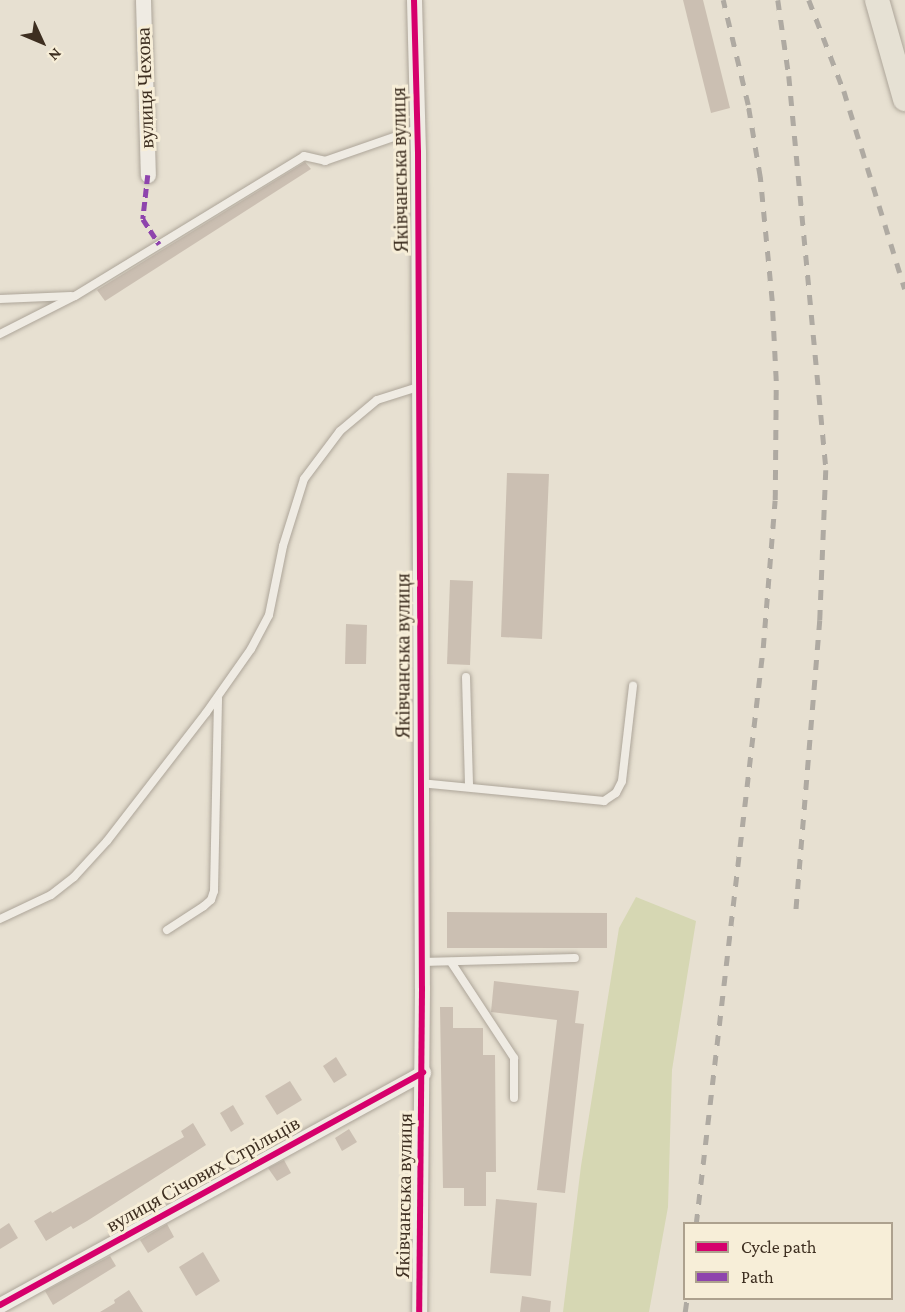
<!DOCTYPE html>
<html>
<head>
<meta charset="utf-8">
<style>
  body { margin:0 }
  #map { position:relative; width:905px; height:1312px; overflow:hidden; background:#e7e0d1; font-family:"Crimson Pro",serif }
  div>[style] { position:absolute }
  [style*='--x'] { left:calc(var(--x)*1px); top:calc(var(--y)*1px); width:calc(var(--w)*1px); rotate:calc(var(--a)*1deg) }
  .green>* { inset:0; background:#d6d7b3 }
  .building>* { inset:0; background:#cbbfb2 }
  .roads { filter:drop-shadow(0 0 2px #ada599) drop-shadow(0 0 2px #ada599) }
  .lane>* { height:8px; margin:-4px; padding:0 4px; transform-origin:4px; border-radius:4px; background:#efebe3 }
  .street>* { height:15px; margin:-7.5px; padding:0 7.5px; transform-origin:7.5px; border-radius:7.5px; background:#efebe3 }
  .primary>* { height:24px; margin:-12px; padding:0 12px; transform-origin:12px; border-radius:12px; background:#e6e1d4 }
  .rail>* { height:4.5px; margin-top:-2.25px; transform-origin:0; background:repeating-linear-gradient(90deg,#afaaa2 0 10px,transparent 0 20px) }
  .quiet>* { height:4.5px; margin-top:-2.25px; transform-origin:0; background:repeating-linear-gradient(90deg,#8e44ad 0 9px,transparent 0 13.5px) }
  .cycleway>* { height:6px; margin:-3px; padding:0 3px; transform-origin:3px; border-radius:3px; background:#d6006c }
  span { translate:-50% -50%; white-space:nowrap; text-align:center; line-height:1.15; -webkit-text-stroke:6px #f7eed8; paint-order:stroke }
  .street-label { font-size:20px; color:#3d2e20 }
  .legend { position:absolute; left:683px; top:1222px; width:210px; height:78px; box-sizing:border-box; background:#f7eed8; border:2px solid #ada18e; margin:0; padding:8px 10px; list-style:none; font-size:18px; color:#3d2e20 }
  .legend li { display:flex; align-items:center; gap:12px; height:30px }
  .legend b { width:30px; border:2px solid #ada18e }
  .north { position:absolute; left:12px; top:12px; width:60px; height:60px; -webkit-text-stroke:4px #f7eed8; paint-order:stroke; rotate:134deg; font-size:16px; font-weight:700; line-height:24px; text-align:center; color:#3d2e20 }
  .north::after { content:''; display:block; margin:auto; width:21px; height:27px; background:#3d2e20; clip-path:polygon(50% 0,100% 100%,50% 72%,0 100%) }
</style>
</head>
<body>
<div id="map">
  <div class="green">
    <i style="clip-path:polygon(636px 897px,696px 921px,672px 1070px,668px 1207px,649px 1312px,563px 1312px,581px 1166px,619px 928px)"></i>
  </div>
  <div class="building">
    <i style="clip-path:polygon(683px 0,703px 0,730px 108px,711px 113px)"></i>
    <i style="clip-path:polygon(305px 162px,311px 169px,105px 301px,97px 290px)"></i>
    <i style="clip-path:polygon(507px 473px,549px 474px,542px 639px,501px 637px)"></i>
    <i style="clip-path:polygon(450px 580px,473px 581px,470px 665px,447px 664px)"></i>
    <i style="clip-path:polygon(346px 624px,367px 625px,366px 664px,345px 664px)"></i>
    <i style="clip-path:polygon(447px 912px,607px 913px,607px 948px,447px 948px)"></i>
    <i style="clip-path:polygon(494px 981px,579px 991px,575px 1023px,584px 1024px,565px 1193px,537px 1190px,557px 1020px,491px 1012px)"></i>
    <i style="clip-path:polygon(440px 1007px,453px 1007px,453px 1028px,483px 1028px,483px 1055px,495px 1055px,496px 1172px,486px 1172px,486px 1206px,464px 1206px,464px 1188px,443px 1188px)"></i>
    <i style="clip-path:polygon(336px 1057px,347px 1075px,334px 1083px,323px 1066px)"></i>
    <i style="clip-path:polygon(290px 1081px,302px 1100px,277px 1115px,265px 1096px)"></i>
    <i style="clip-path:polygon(233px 1105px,244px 1124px,231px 1132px,220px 1113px)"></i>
    <i style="clip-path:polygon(193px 1123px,206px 1145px,87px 1221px,73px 1229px,71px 1226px,46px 1241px,34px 1221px,51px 1211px,52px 1213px,184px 1137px,181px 1131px)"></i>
    <i style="clip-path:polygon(349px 1129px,357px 1142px,342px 1151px,335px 1138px)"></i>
    <i style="clip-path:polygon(284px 1160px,291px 1173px,277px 1181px,268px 1168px)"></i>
    <i style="clip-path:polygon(496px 1199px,537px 1203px,531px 1276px,490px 1273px)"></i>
    <i style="clip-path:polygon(9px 1223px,18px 1238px,0 1249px,0 1229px)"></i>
    <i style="clip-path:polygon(167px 1224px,174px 1237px,148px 1253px,140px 1240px)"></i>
    <i style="clip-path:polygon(203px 1252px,220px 1281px,196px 1296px,179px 1267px)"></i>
    <i style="clip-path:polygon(110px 1256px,116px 1266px,53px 1305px,45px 1291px)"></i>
    <i style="clip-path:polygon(129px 1290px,143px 1312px,100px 1312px,115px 1303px,114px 1300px)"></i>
    <i style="clip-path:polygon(522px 1296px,551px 1301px,550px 1312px,520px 1312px)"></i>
  </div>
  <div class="roads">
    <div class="lane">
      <i style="--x:0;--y:299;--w:71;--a:-2.4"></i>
      <i style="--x:0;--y:334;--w:84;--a:-26.9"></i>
      <i style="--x:75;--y:296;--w:268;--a:-31.4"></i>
      <i style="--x:304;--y:156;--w:22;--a:13"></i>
      <i style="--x:325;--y:161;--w:97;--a:-19.2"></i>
      <i style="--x:466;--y:677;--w:110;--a:88.4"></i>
      <i style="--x:420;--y:783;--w:185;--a:5.6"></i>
      <i style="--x:604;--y:801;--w:14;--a:-34"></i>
      <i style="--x:616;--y:793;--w:13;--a:-63"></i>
      <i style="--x:622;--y:781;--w:96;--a:-83.4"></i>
      <i style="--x:0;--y:919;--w:56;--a:-25.2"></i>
      <i style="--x:51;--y:895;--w:29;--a:-38"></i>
      <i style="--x:74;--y:877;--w:49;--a:-47.5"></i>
      <i style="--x:107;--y:841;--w:162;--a:-52.3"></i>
      <i style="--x:206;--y:713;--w:78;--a:-54.9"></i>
      <i style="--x:251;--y:649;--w:38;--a:-62"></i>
      <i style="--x:269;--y:615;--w:70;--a:-78.5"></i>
      <i style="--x:283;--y:546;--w:70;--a:-72.6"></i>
      <i style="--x:304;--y:479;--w:60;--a:-53.1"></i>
      <i style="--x:340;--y:431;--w:48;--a:-40"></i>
      <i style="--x:377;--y:400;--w:43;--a:-17.6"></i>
      <i style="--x:167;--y:930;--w:44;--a:-33"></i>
      <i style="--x:204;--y:906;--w:9;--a:-41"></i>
      <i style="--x:211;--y:900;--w:9;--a:-72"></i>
      <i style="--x:214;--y:891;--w:193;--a:-88.8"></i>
      <i style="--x:422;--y:962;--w:153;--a:-1.5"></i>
      <i style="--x:451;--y:962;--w:115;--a:56.7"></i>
      <i style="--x:514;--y:1058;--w:40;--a:90"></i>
    </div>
    <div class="street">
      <i style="--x:143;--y:0;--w:175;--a:88.4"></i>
      <i style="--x:414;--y:0;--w:152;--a:88.5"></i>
      <i style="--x:418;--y:152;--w:836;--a:89.73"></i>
      <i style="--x:422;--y:988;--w:324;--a:90.5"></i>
      <i style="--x:0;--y:1305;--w:483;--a:-28.8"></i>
    </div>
    <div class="primary">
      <i style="--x:877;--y:0;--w:103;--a:74.2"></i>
    </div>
  </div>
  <div class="rail">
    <i style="--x:778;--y:0;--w:77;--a:81.8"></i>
    <i style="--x:789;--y:76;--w:396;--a:84.6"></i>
    <i style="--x:826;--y:470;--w:150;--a:92.3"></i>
    <i style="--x:820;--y:620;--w:296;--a:94.7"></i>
    <i style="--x:809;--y:0;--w:97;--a:69"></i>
    <i style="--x:844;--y:91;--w:207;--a:72.9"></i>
    <i style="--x:696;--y:1224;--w:580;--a:-83.37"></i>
    <i style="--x:763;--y:648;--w:148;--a:-85.4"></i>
    <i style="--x:775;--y:500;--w:119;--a:-89.5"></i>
    <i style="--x:776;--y:381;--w:80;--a:-92.9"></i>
    <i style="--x:772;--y:301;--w:125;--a:-95.5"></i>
    <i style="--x:760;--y:177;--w:73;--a:-99.5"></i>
    <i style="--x:748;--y:105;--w:108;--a:-103.4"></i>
    <i style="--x:685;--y:1312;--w:14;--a:-82"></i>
  </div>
  <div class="quiet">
    <i style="--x:148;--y:175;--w:44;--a:96.5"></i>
    <i style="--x:143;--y:219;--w:30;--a:57"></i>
  </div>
  <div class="cycleway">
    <i style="--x:414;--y:0;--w:152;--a:88.5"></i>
    <i style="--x:418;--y:152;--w:836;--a:89.73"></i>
    <i style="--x:422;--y:988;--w:324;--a:90.5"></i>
    <i style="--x:0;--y:1305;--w:483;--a:-28.8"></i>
  </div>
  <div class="street-label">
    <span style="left:145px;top:88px;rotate:-92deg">вулиця Чехова</span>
    <span style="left:400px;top:170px;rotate:-91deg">Яківчанська вулиця</span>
    <span style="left:403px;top:656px;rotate:-90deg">Яківчанська вулиця</span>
    <span style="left:203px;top:1174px;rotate:-29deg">вулиця Січових Стрільців</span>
    <span style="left:404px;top:1196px;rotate:-89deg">Яківчанська вулиця</span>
  </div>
  <ul class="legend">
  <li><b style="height:8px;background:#d6006c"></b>Cycle path</li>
  <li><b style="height:8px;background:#8e44ad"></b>Path</li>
  </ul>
  <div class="north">N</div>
</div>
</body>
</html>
